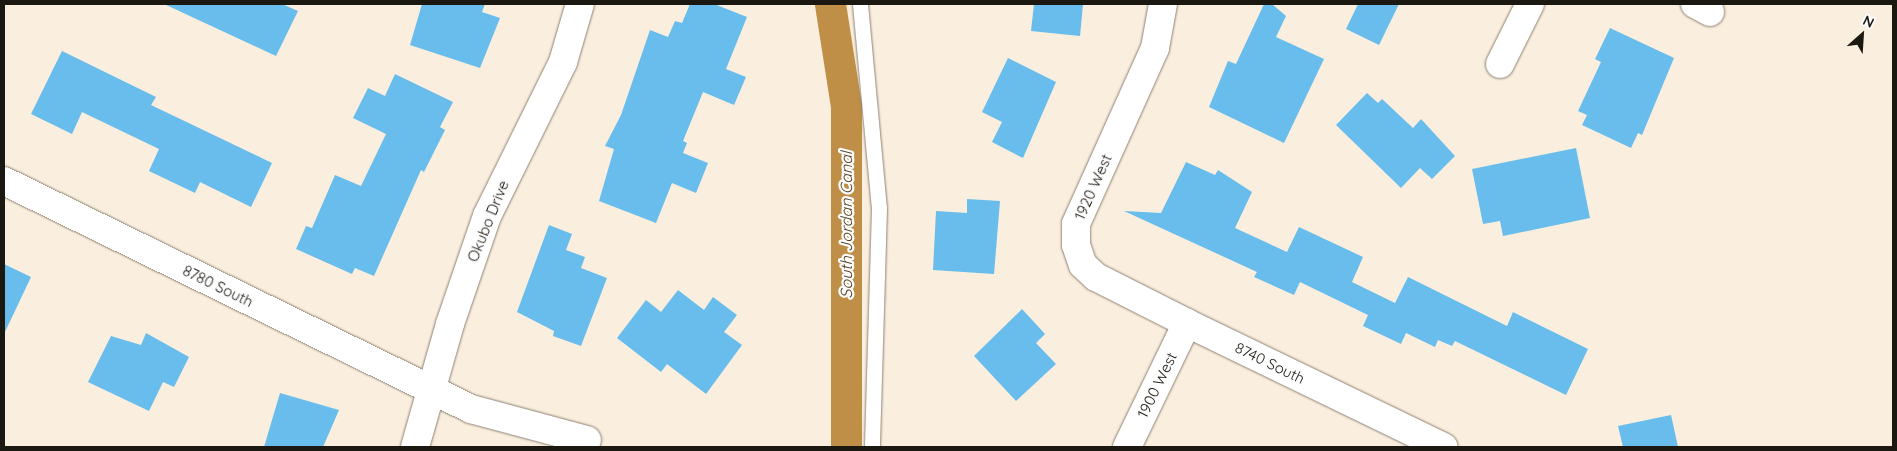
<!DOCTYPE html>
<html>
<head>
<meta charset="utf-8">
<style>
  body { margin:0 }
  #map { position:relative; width:1897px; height:451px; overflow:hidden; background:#faeede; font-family:Quicksand,sans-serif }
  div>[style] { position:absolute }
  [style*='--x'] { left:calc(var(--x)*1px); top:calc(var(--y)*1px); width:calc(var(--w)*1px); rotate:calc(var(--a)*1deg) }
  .canal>* { height:31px; margin:-15.5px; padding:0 15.5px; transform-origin:15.5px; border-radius:15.5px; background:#bf8e47 }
  .building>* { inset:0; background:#68bdec }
  .roads { filter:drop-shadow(0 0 1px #8d8274) drop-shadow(0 0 1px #8d8274) }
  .lane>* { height:15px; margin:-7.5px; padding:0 7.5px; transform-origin:7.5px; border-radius:7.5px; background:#fff }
  .street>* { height:28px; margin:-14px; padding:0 14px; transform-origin:14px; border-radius:14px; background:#fff }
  span { translate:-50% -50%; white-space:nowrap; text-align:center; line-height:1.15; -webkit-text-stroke:4.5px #fdfdfd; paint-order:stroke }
  .street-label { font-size:15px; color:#1b1711 }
  .water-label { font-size:16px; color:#523d1e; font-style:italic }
  .frame { position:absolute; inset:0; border:5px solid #1b1711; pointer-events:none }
  .north { position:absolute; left:1837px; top:10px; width:50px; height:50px; -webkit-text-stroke:4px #fdfdfd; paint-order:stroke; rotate:26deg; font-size:14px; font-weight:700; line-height:20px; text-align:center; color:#1b1711 }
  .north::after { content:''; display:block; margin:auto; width:18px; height:22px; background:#1b1711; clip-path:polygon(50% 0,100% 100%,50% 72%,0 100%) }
</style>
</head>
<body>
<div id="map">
  <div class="canal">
    <i style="--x:830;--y:4;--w:103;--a:81.1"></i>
    <i style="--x:846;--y:106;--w:341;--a:90"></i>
  </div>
  <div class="building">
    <i style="clip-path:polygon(164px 4px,282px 4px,298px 11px,276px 56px)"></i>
    <i style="clip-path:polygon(422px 4px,485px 4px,482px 12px,500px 18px,480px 68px,410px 45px)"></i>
    <i style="clip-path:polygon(690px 4px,714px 4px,747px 17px,726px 69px,746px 77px,734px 105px,703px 92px,683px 141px,687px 143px,683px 153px,708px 163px,696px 193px,672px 183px,656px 223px,599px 201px,614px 149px,605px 146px,621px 115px,650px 30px,668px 37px,675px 21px,682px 23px)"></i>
    <i style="clip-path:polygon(1034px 4px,1083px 4px,1080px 36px,1031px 31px)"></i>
    <i style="clip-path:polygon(1264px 4px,1272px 4px,1286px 16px,1276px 37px,1324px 59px,1284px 143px,1209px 107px,1228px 61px,1236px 64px)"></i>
    <i style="clip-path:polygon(1358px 4px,1399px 4px,1379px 45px,1346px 29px)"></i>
    <i style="clip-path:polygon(1610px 28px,1674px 58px,1642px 135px,1638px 133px,1631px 148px,1582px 125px,1587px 115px,1578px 111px,1601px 62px,1595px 59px)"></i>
    <i style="clip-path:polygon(62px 51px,156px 97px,151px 105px,272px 163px,251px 207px,200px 182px,195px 193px,149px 171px,159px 149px,82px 112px,72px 134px,31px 114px)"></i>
    <i style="clip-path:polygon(1008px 58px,1056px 82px,1023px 158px,992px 142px,1002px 122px,982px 112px)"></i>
    <i style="clip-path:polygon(395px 74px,453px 102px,440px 127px,445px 130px,424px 172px,421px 170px,374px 276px,355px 268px,352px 274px,296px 249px,306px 226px,312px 228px,335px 175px,361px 186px,386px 134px,353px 118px,368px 88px,385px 96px)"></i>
    <i style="clip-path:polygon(1367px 93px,1378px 103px,1382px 99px,1413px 128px,1421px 119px,1455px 156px,1432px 179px,1420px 168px,1401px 188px,1336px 125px)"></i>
    <i style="clip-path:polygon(1576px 148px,1590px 218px,1503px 236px,1500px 221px,1483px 224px,1472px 169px)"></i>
    <i style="clip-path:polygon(1186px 162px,1215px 175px,1218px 170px,1252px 192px,1235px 228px,1287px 252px,1299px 227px,1363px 257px,1352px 282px,1395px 303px,1408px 277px,1507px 326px,1513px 312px,1588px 349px,1566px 395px,1455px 341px,1452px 346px,1438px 340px,1435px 347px,1406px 333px,1401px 344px,1363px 326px,1368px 315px,1300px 282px,1294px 295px,1254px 277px,1257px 272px,1124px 211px,1161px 213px)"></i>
    <i style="clip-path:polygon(967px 199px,1000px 201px,994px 274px,933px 270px,936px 211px,967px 213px)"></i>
    <i style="clip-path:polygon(549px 225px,572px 234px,566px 250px,585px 257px,581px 268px,607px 278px,581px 346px,553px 336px,554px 331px,517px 312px)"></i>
    <i style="clip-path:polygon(4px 264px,31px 277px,4px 334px)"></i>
    <i style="clip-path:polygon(678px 290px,704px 310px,713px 297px,737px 315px,724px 332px,742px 345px,706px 394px,667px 364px,661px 372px,617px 338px,646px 300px,661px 312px)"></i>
    <i style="clip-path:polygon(1022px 309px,1045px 334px,1036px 343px,1056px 364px,1016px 401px,974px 356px)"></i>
    <i style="clip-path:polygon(146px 333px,189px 357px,174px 387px,163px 382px,149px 411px,88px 382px,111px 336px,141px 345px)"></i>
    <i style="clip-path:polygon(280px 393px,339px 410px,323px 447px,264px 447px)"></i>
    <i style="clip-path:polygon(1671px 415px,1678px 447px,1623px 447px,1618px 426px)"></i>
  </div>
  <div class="roads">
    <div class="lane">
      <i style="--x:860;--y:4;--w:205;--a:84.7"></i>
      <i style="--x:879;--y:208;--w:239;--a:91.7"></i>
    </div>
    <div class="street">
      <i style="--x:1163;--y:4;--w:45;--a:100.3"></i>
      <i style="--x:1155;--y:48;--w:193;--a:114.2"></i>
      <i style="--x:1076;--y:224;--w:21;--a:90"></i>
      <i style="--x:1076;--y:245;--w:21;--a:71"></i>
      <i style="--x:1083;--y:265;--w:18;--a:43"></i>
      <i style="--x:1096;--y:277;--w:102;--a:26.8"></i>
      <i style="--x:1187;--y:323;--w:285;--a:25.8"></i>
      <i style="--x:1695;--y:4;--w:17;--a:28"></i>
      <i style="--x:1500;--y:64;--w:67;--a:-63.4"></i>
      <i style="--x:4;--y:181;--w:520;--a:26.02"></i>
      <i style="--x:471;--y:409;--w:120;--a:15"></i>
      <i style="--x:415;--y:447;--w:128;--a:-74.1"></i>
      <i style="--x:450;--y:324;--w:114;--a:-71.1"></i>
      <i style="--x:487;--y:216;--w:172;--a:-63.7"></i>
      <i style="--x:563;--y:62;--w:60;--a:-73.7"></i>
      <i style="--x:1127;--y:447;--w:138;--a:-64.2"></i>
    </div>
  </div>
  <div class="street-label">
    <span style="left:1093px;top:187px;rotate:-66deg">1920 West</span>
    <span style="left:488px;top:221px;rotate:-68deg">Okubo Drive</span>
    <span style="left:218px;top:286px;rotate:26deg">8780 South</span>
    <span style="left:1270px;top:363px;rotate:26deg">8740 South</span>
    <span style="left:1157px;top:385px;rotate:-64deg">1900 West</span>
  </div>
  <div class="water-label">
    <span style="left:846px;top:225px;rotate:-90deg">South Jordan Canal</span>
  </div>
  <div class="frame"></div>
  <div class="north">N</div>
</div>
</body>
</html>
